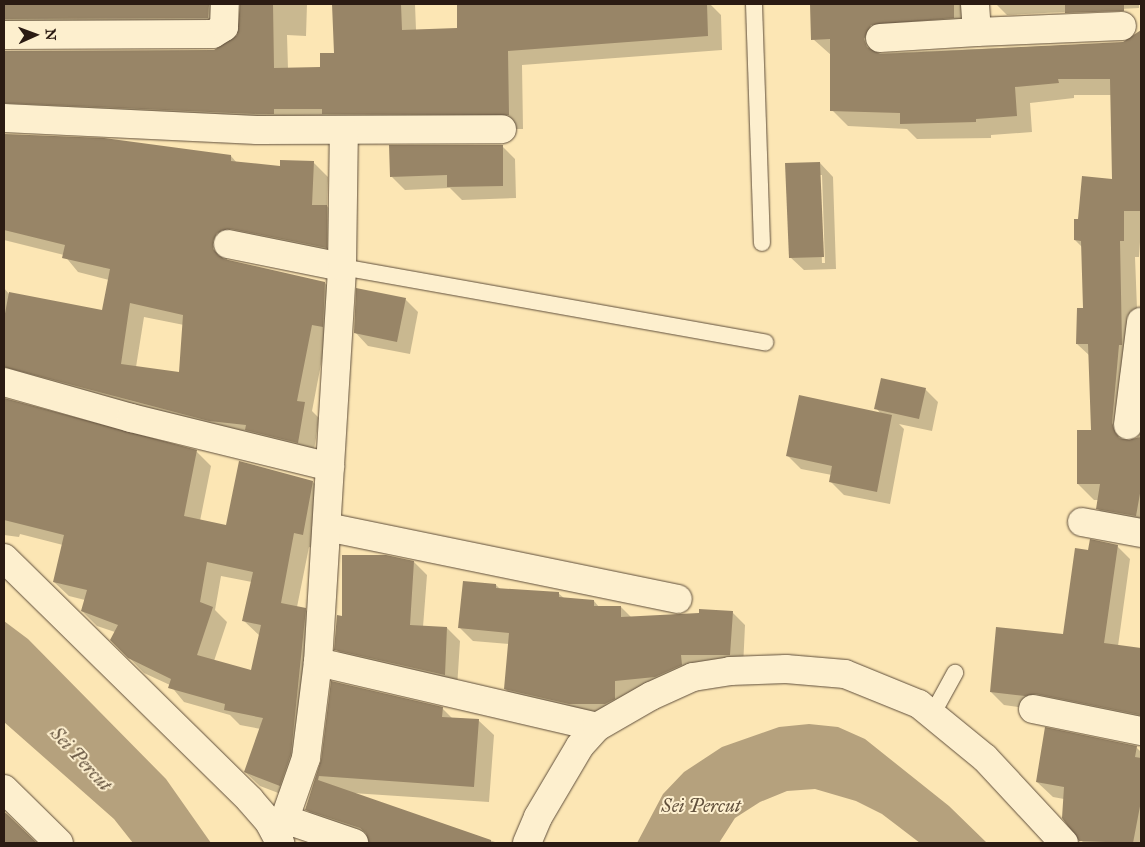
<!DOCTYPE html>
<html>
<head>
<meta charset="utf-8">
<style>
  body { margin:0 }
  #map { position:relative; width:1145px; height:847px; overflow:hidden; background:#fce6b4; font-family:"IM FELL Great Primer",serif }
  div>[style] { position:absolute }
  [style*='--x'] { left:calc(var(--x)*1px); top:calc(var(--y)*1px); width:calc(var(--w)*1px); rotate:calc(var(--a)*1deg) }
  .water>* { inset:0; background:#b5a17d }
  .shadow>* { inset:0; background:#0003 }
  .building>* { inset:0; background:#988567 }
  .roads { filter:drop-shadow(0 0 1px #5f4e3b) drop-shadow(0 0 1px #5f4e3b) }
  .service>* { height:16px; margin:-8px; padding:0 8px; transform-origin:8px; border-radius:8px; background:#fdefce }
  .minor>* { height:28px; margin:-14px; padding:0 14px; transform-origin:14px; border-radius:14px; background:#fdefce }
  span { translate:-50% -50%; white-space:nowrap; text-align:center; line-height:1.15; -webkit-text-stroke:4px #fdefce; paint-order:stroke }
  .water-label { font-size:19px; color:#62513d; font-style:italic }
  .frame { position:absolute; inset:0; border:5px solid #2b1b13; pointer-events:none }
  .north { position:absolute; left:10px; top:10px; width:50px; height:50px; -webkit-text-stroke:4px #fdefce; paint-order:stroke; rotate:88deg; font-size:14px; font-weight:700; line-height:20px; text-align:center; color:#2b1b13 }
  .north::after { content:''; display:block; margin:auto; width:18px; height:22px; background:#2b1b13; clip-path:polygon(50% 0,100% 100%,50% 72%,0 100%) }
</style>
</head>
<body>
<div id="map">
  <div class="water">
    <i style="clip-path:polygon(4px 621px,28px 639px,166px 779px,211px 843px,133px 843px,114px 819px,4px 722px)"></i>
    <i style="clip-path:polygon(809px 724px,838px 727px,865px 739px,949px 806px,987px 843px,920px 843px,882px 814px,856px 801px,815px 789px,787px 791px,760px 802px,735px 818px,719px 843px,637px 843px,663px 794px,684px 772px,722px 747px,779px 727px)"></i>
  </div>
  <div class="shadow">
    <i style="clip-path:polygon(evenodd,4px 4px,307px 4px,306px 36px,287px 35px,288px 69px,322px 68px,335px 54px,334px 4px,415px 4px,416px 30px,458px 29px,458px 4px,710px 4px,721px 15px,722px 50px,522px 65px,523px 129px,5px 125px,5px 135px,231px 156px,237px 163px,281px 167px,313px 162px,328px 177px,327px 206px,341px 221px,341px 262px,227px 257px,227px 261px,325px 283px,340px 298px,326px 338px,312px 411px,319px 418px,313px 457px,4px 392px,4px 288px,9px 294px,103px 312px,109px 280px,78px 272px,64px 255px,4px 240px,4px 52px,214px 51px,234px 41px,241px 28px,240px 4px,233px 4px,223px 33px,4px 46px,4px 4px,144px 317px,184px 325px,180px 374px,136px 367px,144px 317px)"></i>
    <i style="clip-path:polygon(812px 4px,1139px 4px,1139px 8px,1007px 15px,997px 5px,990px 4px,982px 7px,976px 17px,888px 40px,881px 53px,1123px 43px,1141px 32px,1141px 227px,1139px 257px,1135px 257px,1138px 335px,1141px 338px,1128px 440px,1134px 441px,1141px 432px,1141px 530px,1113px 524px,1097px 508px,1098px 500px,1094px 500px,1078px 484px,1092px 431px,1090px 356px,1077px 344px,1085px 310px,1082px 247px,1075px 240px,1079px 220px,1114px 180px,1111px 95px,1074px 95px,1074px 98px,1030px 103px,1032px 132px,991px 135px,991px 138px,917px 139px,907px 129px,848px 126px,832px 110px,831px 55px,813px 39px)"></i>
    <i style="clip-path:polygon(502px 146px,515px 159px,516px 198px,462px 200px,450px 188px,405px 190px,392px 177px)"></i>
    <i style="clip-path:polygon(evenodd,820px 163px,833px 177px,836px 269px,804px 270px,790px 257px,820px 163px,819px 175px,822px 175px,825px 263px,822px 263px,819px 175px)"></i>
    <i style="clip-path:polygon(405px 299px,418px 312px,410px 354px,368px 346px,355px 332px)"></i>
    <i style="clip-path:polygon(925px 389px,938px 402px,932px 431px,899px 424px,904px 429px,890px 504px,844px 495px,830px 481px,832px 475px,801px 469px,787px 455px,881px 414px,876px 408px)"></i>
    <i style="clip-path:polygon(evenodd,4px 397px,5px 400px,197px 452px,211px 466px,200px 521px,227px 527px,313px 482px,327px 497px,317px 549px,309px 547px,297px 607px,305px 609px,320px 624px,294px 799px,260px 786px,245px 772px,261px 729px,240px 725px,230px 715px,184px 702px,170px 685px,144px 673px,112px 640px,115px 632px,97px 626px,82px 611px,85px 600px,69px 596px,54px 582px,63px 545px,20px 534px,19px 537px,4px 535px,4px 397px,221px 576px,252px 582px,244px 621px,260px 636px,252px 672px,214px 661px,227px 622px,215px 610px,221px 576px)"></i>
    <i style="clip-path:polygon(1117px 546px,1130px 559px,1118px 646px,1141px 649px,1141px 725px,1004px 705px,991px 692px,1064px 635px,1089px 551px)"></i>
    <i style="clip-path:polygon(414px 562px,427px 575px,423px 627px,447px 628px,460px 641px,457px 688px,349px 663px,336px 649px,343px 617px)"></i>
    <i style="clip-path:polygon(496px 585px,500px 589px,558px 593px,565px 599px,594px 601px,599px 607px,621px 607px,632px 618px,732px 612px,745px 625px,743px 668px,669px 690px,628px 693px,628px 712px,619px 717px,519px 702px,505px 689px,509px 644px,473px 641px,460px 628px)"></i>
    <i style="clip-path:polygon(442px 708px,452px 718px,478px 720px,494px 735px,489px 802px,352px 793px,498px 843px,370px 843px,321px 824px,306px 809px,323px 760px)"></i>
    <i style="clip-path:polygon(1136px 747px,1141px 752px,1141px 843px,1083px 843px,1064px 799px,1053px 797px,1037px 782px)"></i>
    <i style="clip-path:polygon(4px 813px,7px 815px,35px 843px,4px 843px)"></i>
  </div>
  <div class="building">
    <i style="clip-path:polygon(4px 4px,209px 4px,208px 18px,4px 19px)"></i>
    <i style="clip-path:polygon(240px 4px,273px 4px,274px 68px,320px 67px,320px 53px,334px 53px,332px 4px,401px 4px,402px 30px,457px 28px,457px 4px,707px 4px,708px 36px,508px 51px,509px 115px,322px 114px,322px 109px,274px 109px,274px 114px,257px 114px,4px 103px,4px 51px,214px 50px,237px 35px)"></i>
    <i style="clip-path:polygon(810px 4px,954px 4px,954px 18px,871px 25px,864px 39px,867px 47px,880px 54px,1123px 42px,1141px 30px,1141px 211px,1124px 211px,1124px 241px,1120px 241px,1122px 345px,1119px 345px,1112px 423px,1119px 438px,1127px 440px,1141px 437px,1141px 488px,1136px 516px,1096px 509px,1100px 484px,1077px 484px,1077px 430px,1091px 430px,1088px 344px,1076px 344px,1077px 308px,1083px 308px,1081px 241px,1074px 240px,1074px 219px,1078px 219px,1082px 176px,1112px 179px,1110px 79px,1058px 79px,1059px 83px,1015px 87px,1017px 116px,976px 119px,976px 122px,900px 124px,900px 113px,830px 111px,830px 39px,811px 40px)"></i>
    <i style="clip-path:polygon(1065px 4px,1124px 4px,1124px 11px,1065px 13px)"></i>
    <i style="clip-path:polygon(evenodd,4px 134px,104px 138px,231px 155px,231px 161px,280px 166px,280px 160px,314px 161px,312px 205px,327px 205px,327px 248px,231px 229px,217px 233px,213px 241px,213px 249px,224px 259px,325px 282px,323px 327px,312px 325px,297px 401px,305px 402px,298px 443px,245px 430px,246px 425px,209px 421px,4px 367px,4px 319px,9px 292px,102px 310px,110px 269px,62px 258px,65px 245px,4px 230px,4px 134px,130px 303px,183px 315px,179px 372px,121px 364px,130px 303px)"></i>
    <i style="clip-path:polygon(389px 145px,503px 145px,503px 186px,447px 187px,447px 175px,390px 177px)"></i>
    <i style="clip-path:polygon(820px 162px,824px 257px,789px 258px,785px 163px)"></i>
    <i style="clip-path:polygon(356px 288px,406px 298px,397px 342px,354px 333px)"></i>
    <i style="clip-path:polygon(881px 378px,926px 388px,919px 419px,874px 409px)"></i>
    <i style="clip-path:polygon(799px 395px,892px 415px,877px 492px,829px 482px,832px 466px,786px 456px)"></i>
    <i style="clip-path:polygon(evenodd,4px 398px,197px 450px,184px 516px,226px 525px,239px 461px,313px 481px,303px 535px,294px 533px,281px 603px,306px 608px,291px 754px,280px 786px,244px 772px,263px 718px,224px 710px,225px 704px,168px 688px,171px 679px,128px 658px,110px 640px,118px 625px,81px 611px,87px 590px,53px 582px,64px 535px,4px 520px,4px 398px,207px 562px,253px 572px,242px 621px,261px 625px,251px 670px,197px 655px,213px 607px,200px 602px,207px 562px)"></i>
    <i style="clip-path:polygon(1090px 539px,1118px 545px,1104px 643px,1141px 648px,1140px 715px,1036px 694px,1025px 696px,990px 692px,996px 627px,1063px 634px,1075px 548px,1088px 550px)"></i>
    <i style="clip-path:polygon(342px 555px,386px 555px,414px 561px,410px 625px,447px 627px,445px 675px,334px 650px,337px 615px,342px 616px)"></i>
    <i style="clip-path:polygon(463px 581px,496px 584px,496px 588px,559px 592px,559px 597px,594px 600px,594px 606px,621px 606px,621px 617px,699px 613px,699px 609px,733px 611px,730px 655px,681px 655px,682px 665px,655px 677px,615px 681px,615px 699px,605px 704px,569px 704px,504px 689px,509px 633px,458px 628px)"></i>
    <i style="clip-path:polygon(331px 681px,443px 707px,442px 717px,479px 719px,474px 787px,319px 776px,318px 780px,491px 840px,491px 843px,369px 843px,366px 833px,360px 828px,305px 810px,321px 760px)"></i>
    <i style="clip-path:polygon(1045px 727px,1137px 746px,1135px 757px,1141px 758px,1141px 801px,1133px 843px,1079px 841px,1062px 818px,1064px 787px,1036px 782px)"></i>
    <i style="clip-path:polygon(4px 812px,7px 814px,37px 843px,4px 843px)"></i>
  </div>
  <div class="roads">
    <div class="service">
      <i style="--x:754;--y:4;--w:239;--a:88.1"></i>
      <i style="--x:342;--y:267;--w:430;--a:10.1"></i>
      <i style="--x:933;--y:713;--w:46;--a:-61.2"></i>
    </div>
    <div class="minor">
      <i style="--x:975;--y:4;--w:28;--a:86"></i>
      <i style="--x:977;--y:32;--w:145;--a:-2.4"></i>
      <i style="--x:4;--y:35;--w:209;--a:-0.3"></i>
      <i style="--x:213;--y:34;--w:13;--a:-32"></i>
      <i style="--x:224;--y:27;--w:23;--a:-88"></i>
      <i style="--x:880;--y:38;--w:97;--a:-3.5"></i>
      <i style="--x:4;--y:118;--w:253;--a:2.7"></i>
      <i style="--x:257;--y:130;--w:245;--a:-0.2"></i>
      <i style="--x:228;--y:244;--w:116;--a:11.4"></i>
      <i style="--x:4;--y:382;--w:132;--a:15.8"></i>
      <i style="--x:131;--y:418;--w:205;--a:13.8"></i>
      <i style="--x:1128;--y:425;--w:104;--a:-82.8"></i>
      <i style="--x:1082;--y:522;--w:60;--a:10.6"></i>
      <i style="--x:327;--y:527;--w:358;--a:11.6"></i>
      <i style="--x:4;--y:558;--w:345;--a:44.5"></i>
      <i style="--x:250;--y:800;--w:29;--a:49"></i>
      <i style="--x:269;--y:822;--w:24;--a:62"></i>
      <i style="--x:318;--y:662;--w:286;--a:13.1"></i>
      <i style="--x:1033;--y:709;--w:110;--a:11.5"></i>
      <i style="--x:4;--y:789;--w:77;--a:44.5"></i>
      <i style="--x:287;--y:820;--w:71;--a:18.9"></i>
      <i style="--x:278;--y:838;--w:85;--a:-70.7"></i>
      <i style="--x:306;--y:758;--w:97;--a:-82.9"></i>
      <i style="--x:318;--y:662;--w:396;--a:-86.5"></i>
      <i style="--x:342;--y:267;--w:137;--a:-89.2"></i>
      <i style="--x:527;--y:843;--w:28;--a:-67"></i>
      <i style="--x:538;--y:817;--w:82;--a:-59.4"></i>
      <i style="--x:580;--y:746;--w:25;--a:-48"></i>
      <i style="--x:597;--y:727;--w:62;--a:-29.9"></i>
      <i style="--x:651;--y:696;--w:46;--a:-24.3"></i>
      <i style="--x:693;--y:677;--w:37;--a:-9"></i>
      <i style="--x:730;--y:671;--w:56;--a:-2"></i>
      <i style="--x:786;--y:669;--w:59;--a:4.8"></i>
      <i style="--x:845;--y:674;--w:80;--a:22.1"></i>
      <i style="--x:919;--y:704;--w:85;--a:39.3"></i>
      <i style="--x:985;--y:758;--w:116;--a:47.1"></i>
    </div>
  </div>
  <div class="water-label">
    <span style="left:81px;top:759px;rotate:47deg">Sei Percut</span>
    <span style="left:701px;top:806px">Sei Percut</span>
  </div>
  <div class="frame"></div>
  <div class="north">N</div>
</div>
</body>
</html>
